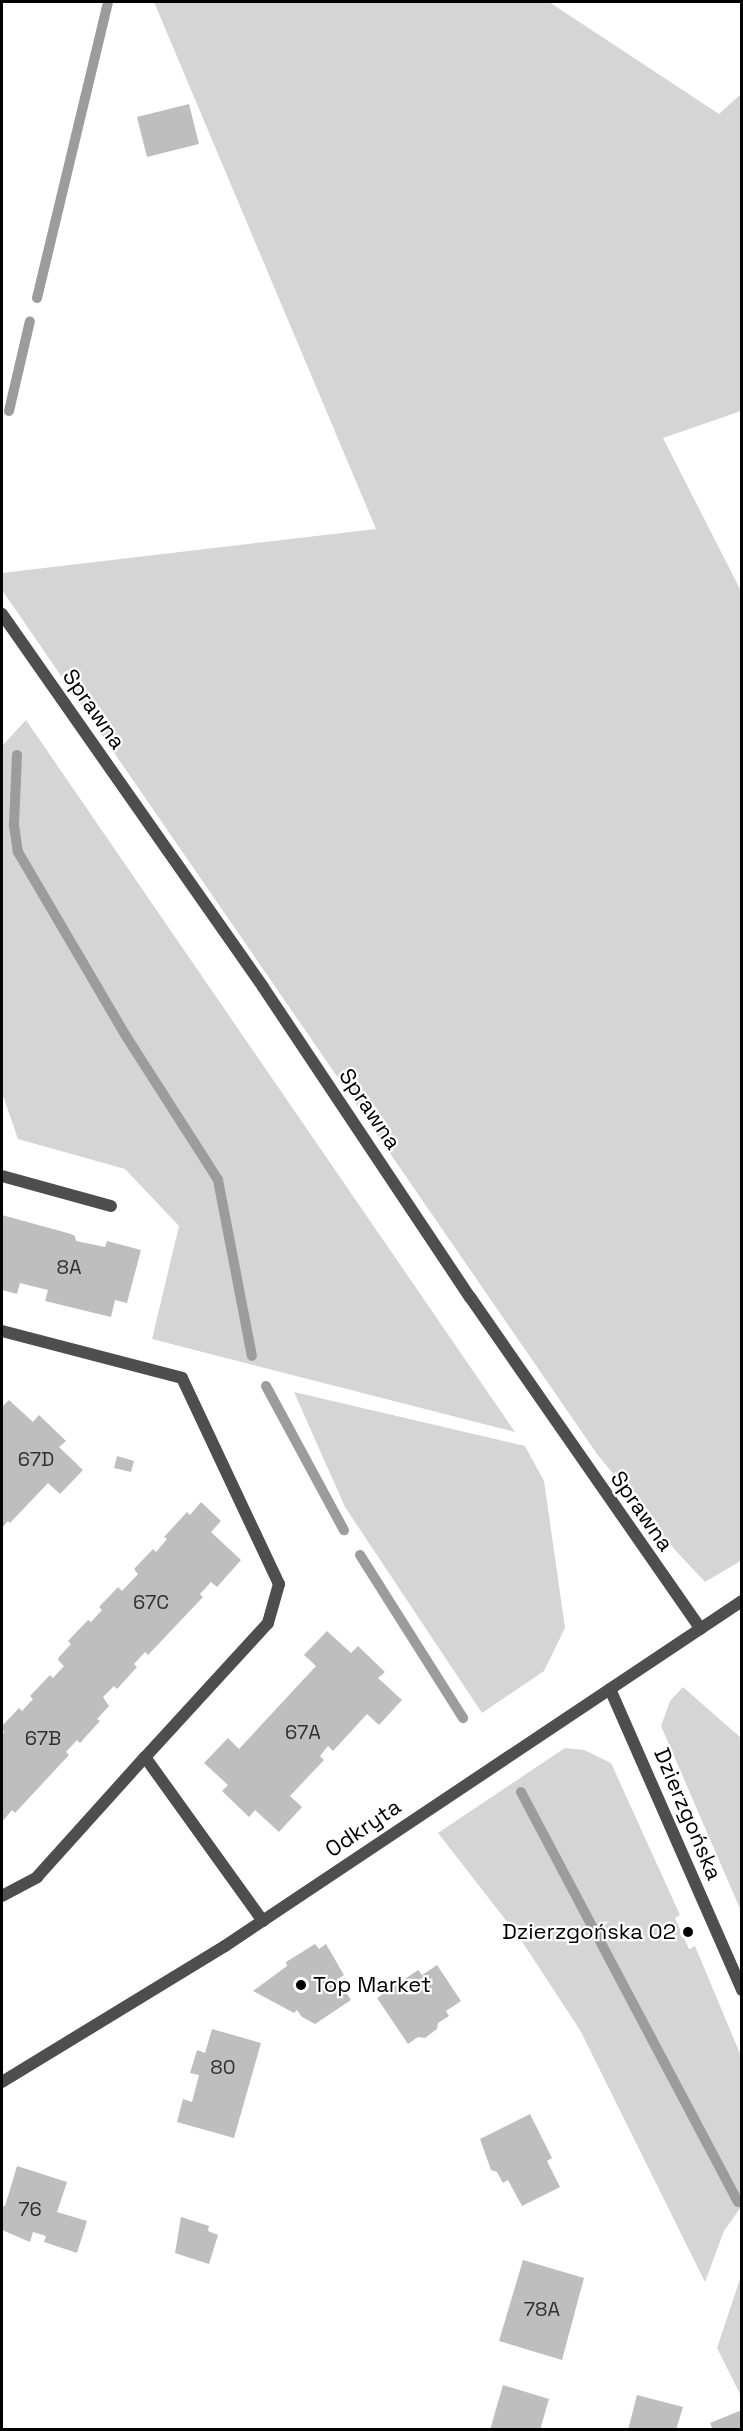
<!DOCTYPE html>
<html>
<head>
<meta charset="utf-8">
<style>
  body { margin:0 }
  #map { position:relative; width:743px; height:2431px; overflow:hidden; background:#fff; font-family:"Space Grotesk",sans-serif }
  div>[style] { position:absolute }
  [style*='--x'] { left:calc(var(--x)*1px); top:calc(var(--y)*1px); width:calc(var(--w)*1px); rotate:calc(var(--a)*1deg) }
  .green>* { inset:0; background:#d5d5d5 }
  .stream>* { height:10px; margin:-5px; padding:0 5px; transform-origin:5px; border-radius:5px; background:#9c9c9c }
  .building>* { inset:0; background:#bebebe }
  .lane>* { height:12px; margin:-6px; padding:0 6px; transform-origin:6px; border-radius:6px; background:#4e4e4e }
  .street>* { height:12px; margin:-6px; padding:0 6px; transform-origin:6px; border-radius:6px; background:#4e4e4e }
  .dots>* { width:16px; height:16px; translate:-50% -50%; box-sizing:border-box; border:3px solid #fff; border-radius:50% }
  span { translate:-50% -50%; white-space:nowrap; text-align:center; line-height:1.15; -webkit-text-stroke:4.5px #fff; paint-order:stroke }
  .number-label { font-size:20px; color:#303030 }
  .number-label span { -webkit-text-stroke-width:0 }
  .street-label { font-size:22px; color:#000 }
  .poi-label { font-size:22px; color:#000 }
  .right { translate:-100% -50%; text-align:right }
  .left { translate:0 -50%; text-align:left }
  .frame { position:absolute; inset:0; border:3px solid #000; pointer-events:none }
</style>
</head>
<body>
<div id="map">
  <div class="green">
    <i style="clip-path:polygon(154px 2px,549px 2px,719px 114px,741px 94px,741px 411px,663px 438px,742px 593px,742px 1560px,705px 1582px,675px 1550px,597px 1454px,2px 590px,2px 573px,376px 529px)"></i>
    <i style="clip-path:polygon(26px 720px,515px 1432px,152px 1339px,179px 1226px,125px 1169px,18px 1139px,2px 1093px,2px 746px)"></i>
    <i style="clip-path:polygon(294px 1392px,525px 1446px,544px 1481px,565px 1628px,544px 1671px,482px 1713px,345px 1507px)"></i>
    <i style="clip-path:polygon(683px 1687px,741px 1738px,741px 1911px,661px 1726px,670px 1701px)"></i>
    <i style="clip-path:polygon(565px 1748px,584px 1750px,611px 1763px,680px 1915px,675px 1918px,689px 1949px,695px 1946px,741px 2056px,741px 2207px,724px 2231px,705px 2282px,580px 2030px,519px 1937px,438px 1833px)"></i>
    <i style="clip-path:polygon(741px 2276px,741px 2396px,717px 2348px)"></i>
  </div>
  <div class="stream">
    <i style="--x:37;--y:298;--w:304;--a:-76.5"></i>
    <i style="--x:9;--y:411;--w:92;--a:-76.9"></i>
    <i style="--x:17;--y:755;--w:70;--a:92.5"></i>
    <i style="--x:14;--y:825;--w:27;--a:82"></i>
    <i style="--x:18;--y:852;--w:213;--a:59.6"></i>
    <i style="--x:126;--y:1036;--w:171;--a:57.4"></i>
    <i style="--x:218;--y:1180;--w:179;--a:79.1"></i>
    <i style="--x:266;--y:1386;--w:164;--a:61.6"></i>
    <i style="--x:360;--y:1555;--w:193;--a:57.7"></i>
    <i style="--x:521;--y:1792;--w:464;--a:62.1"></i>
  </div>
  <div class="building">
    <i style="clip-path:polygon(189px 104px,199px 144px,147px 157px,137px 117px)"></i>
    <i style="clip-path:polygon(2px 1215px,71px 1234px,75px 1236px,76px 1241px,105px 1247px,107px 1241px,141px 1250px,127px 1303px,115px 1300px,111px 1317px,45px 1301px,48px 1290px,20px 1283px,17px 1294px,2px 1290px)"></i>
    <i style="clip-path:polygon(9px 1400px,33px 1422px,39px 1415px,66px 1441px,59px 1447px,83px 1470px,60px 1494px,48px 1483px,10px 1523px,8px 1521px,2px 1528px,2px 1407px)"></i>
    <i style="clip-path:polygon(117px 1456px,134px 1461px,131px 1472px,114px 1468px)"></i>
    <i style="clip-path:polygon(201px 1502px,221px 1521px,211px 1532px,241px 1560px,217px 1587px,211px 1582px,200px 1594px,203px 1597px,148px 1655px,145px 1652px,134px 1664px,137px 1667px,117px 1689px,114px 1686px,103px 1697px,109px 1706px,97px 1719px,100px 1721px,80px 1743px,77px 1740px,66px 1752px,69px 1755px,15px 1813px,12px 1810px,2px 1822px,2px 1735px,4px 1733px,2px 1726px,19px 1708px,22px 1711px,33px 1699px,30px 1696px,50px 1675px,53px 1678px,64px 1666px,58px 1660px,59px 1657px,71px 1644px,68px 1641px,88px 1620px,91px 1622px,102px 1610px,99px 1607px,118px 1587px,122px 1591px,138px 1574px,134px 1569px,153px 1549px,156px 1552px,167px 1539px,164px 1537px,187px 1512px,190px 1515px)"></i>
    <i style="clip-path:polygon(327px 1631px,351px 1653px,358px 1646px,385px 1672px,378px 1678px,402px 1700px,379px 1725px,367px 1714px,333px 1751px,328px 1746px,320px 1756px,324px 1760px,290px 1796px,302px 1807px,279px 1832px,255px 1810px,249px 1817px,222px 1791px,228px 1785px,204px 1763px,228px 1738px,239px 1749px,316px 1666px,304px 1655px)"></i>
    <i style="clip-path:polygon(315px 1944px,319px 1949px,326px 1944px,344px 1975px,338px 1979px,351px 2000px,315px 2024px,302px 2017px,297px 2010px,294px 2013px,253px 1991px,287px 1966px,286px 1962px)"></i>
    <i style="clip-path:polygon(437px 1965px,461px 2001px,446px 2011px,449px 2016px,438px 2023px,437px 2029px,425px 2038px,418px 2037px,408px 2044px,377px 1998px,418px 1970px,422px 1975px)"></i>
    <i style="clip-path:polygon(212px 2029px,261px 2043px,234px 2138px,177px 2122px,183px 2099px,192px 2102px,199px 2075px,190px 2073px,194px 2060px,197px 2050px,205px 2053px)"></i>
    <i style="clip-path:polygon(530px 2114px,552px 2158px,547px 2161px,560px 2187px,522px 2206px,508px 2180px,503px 2183px,497px 2172px,491px 2170px,480px 2139px)"></i>
    <i style="clip-path:polygon(17px 2166px,67px 2182px,57px 2212px,87px 2221px,77px 2253px,44px 2242px,46px 2236px,33px 2232px,30px 2242px,2px 2230px,2px 2206px,5px 2206px)"></i>
    <i style="clip-path:polygon(181px 2217px,209px 2226px,208px 2231px,218px 2235px,209px 2264px,175px 2253px)"></i>
    <i style="clip-path:polygon(523px 2260px,584px 2278px,562px 2360px,499px 2341px)"></i>
    <i style="clip-path:polygon(503px 2385px,549px 2399px,540px 2430px,490px 2430px)"></i>
    <i style="clip-path:polygon(637px 2395px,683px 2407px,676px 2430px,628px 2430px)"></i>
    <i style="clip-path:polygon(742px 2410px,742px 2430px,713px 2430px,710px 2423px)"></i>
  </div>
  <div class="lane">
    <i style="--x:2;--y:1176;--w:113;--a:15.4"></i>
    <i style="--x:2;--y:1331;--w:186;--a:14.6"></i>
    <i style="--x:182;--y:1378;--w:228;--a:64.8"></i>
    <i style="--x:279;--y:1584;--w:41;--a:105.8"></i>
    <i style="--x:268;--y:1623;--w:182;--a:132.5"></i>
    <i style="--x:2;--y:1896;--w:40;--a:-28"></i>
    <i style="--x:37;--y:1877;--w:161;--a:-48"></i>
    <i style="--x:145;--y:1757;--w:202;--a:54.3"></i>
  </div>
  <div class="street">
    <i style="--x:2;--y:614;--w:455;--a:55"></i>
    <i style="--x:263;--y:987;--w:373;--a:56.3"></i>
    <i style="--x:470;--y:1297;--w:404;--a:55.2"></i>
    <i style="--x:610;--y:1689;--w:329;--a:66.3"></i>
    <i style="--x:2;--y:2082;--w:261;--a:-31.4"></i>
    <i style="--x:225;--y:1946;--w:622;--a:-33.72"></i>
  </div>
  <div class="dots">
    <i style="left:688px;top:1932px;background:#000"></i>
    <i style="left:301px;top:1985px;background:#000"></i>
  </div>
  <div class="number-label">
    <span style="left:69px;top:1267px">8A</span>
    <span style="left:36px;top:1459px">67D</span>
    <span style="left:151px;top:1602px">67C</span>
    <span style="left:303px;top:1732px">67A</span>
    <span style="left:43px;top:1738px">67B</span>
    <span style="left:223px;top:2067px">80</span>
    <span style="left:30px;top:2209px">76</span>
    <span style="left:542px;top:2309px">78A</span>
  </div>
  <div class="street-label">
    <span style="left:94px;top:709px;rotate:55deg">Sprawna</span>
    <span style="left:370px;top:1109px;rotate:56deg">Sprawna</span>
    <span style="left:642px;top:1511px;rotate:55deg">Sprawna</span>
    <span style="left:688px;top:1814px;rotate:67deg">Dzierzgońska</span>
    <span style="left:363px;top:1828px;rotate:-34deg">Odkryta</span>
  </div>
  <div class="poi-label">
    <span class="right" style="left:676px;top:1932px">Dzierzgońska 02</span>
    <span class="left" style="left:313px;top:1985px">Top Market</span>
  </div>
  <div class="frame"></div>
</div>
</body>
</html>
